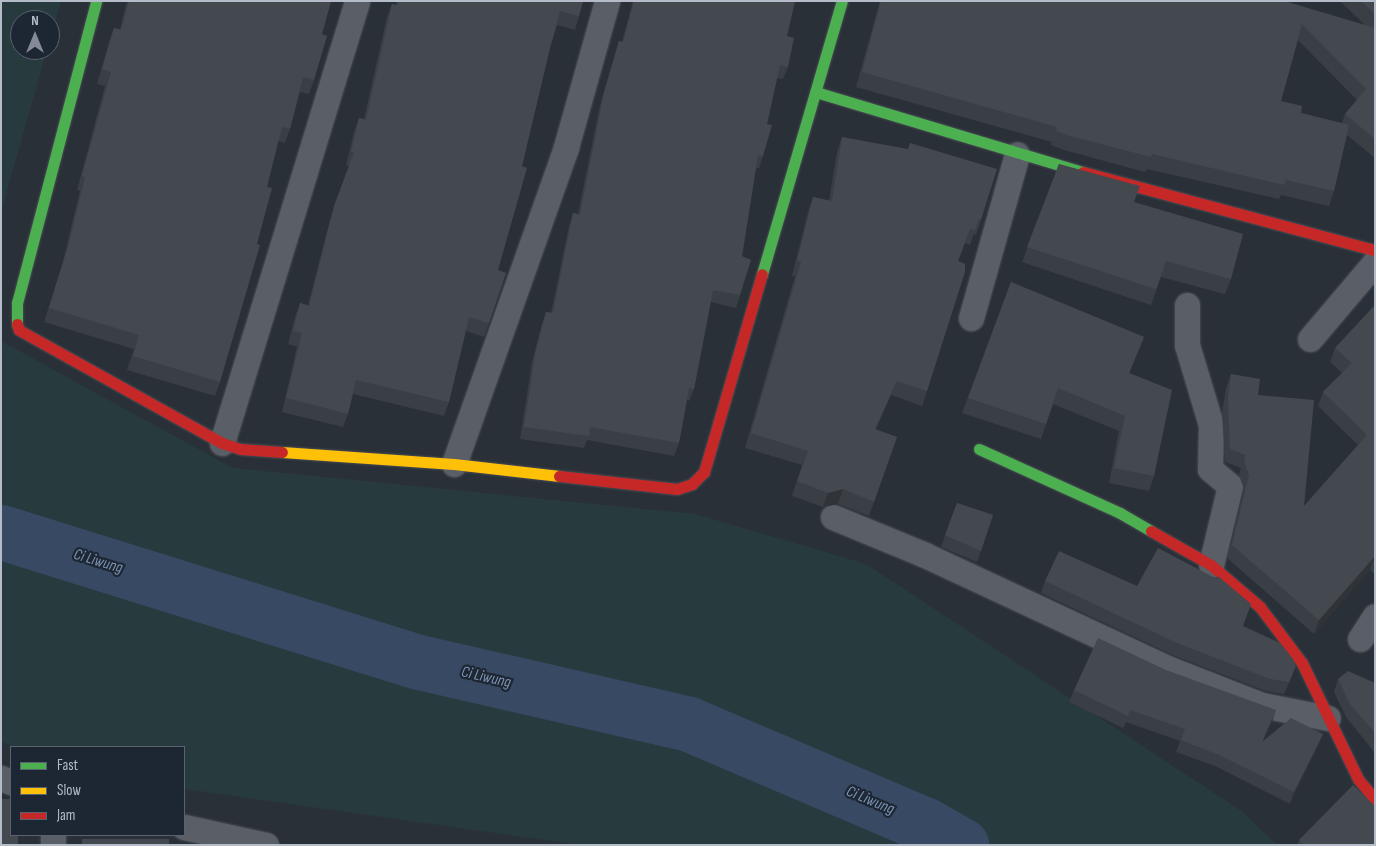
<!DOCTYPE html>
<html>
<head>
<meta charset="utf-8">
<style>
  body { margin:0 }
  #map { position:relative; width:1376px; height:846px; overflow:hidden; background:#2a3038; font-family:"Sofia Sans Condensed",sans-serif }
  div>[style] { position:absolute }
  [style*='--x'] { left:calc(var(--x)*1px); top:calc(var(--y)*1px); width:calc(var(--w)*1px); rotate:calc(var(--a)*1deg) }
  .green>* { inset:0; background:#273a3e }
  .river>* { height:55px; margin:-27.5px; padding:0 27.5px; transform-origin:27.5px; border-radius:27.5px; background:#384963 }
  .roads { filter:drop-shadow(0 0 1px #484c53) drop-shadow(0 0 1px #484c53) }
  .street>* { height:25px; margin:-12.5px; padding:0 12.5px; transform-origin:12.5px; border-radius:12.5px; background:#5a5e66 }
  .fast>* { height:11px; margin:-5.5px; padding:0 5.5px; transform-origin:5.5px; border-radius:5.5px; background:#4caf50 }
  .slow>* { height:11px; margin:-5.5px; padding:0 5.5px; transform-origin:5.5px; border-radius:5.5px; background:#ffc107 }
  .jam>* { height:11px; margin:-5.5px; padding:0 5.5px; transform-origin:5.5px; border-radius:5.5px; background:#c62828 }
  .wall>* { inset:0; background:#3a3f45 }
  .shaded-wall>* { inset:0; background:#303338 }
  .building>* { inset:0; background:#444950 }
  span { translate:-50% -50%; white-space:nowrap; text-align:center; line-height:1.15; -webkit-text-stroke:4.5px #1d2633; paint-order:stroke }
  .water-label { font-size:16px; color:#7c92b1; font-style:italic }
  .frame { position:absolute; inset:0; border:2px solid #b4bcc9; pointer-events:none }
  .legend { position:absolute; left:10px; top:746px; width:175px; height:90px; box-sizing:border-box; background:#1d2633; border:1px solid #59626f; margin:0; padding:6px 9px; list-style:none; font-size:15px; color:#b4bcc9 }
  .legend li { display:flex; align-items:center; gap:10px; height:25px }
  .legend b { width:25px; border:1px solid #59626f }
  .north { position:absolute; left:10px; top:10px; width:50px; height:50px; box-sizing:border-box; background:#1d2633; border:1px solid #59626f; border-radius:50%; rotate:0deg; font-size:14px; font-weight:700; line-height:20px; text-align:center; color:#b4bcc9 }
  .north::after { content:''; display:block; margin:auto; width:18px; height:22px; background:#848b96; clip-path:polygon(50% 0,100% 100%,50% 72%,0 100%) }
</style>
</head>
<body>
<div id="map">
  <div class="green">
    <i style="clip-path:polygon(1px 1px,61px 1px,50px 41px,50px 20px,20px 20px,20px 50px,47px 50px,1px 212px)"></i>
    <i style="clip-path:polygon(1px 341px,233px 468px,695px 514px,866px 564px,1243px 812px,1277px 845px,580px 845px,184px 789px,184px 747px,14px 747px,1px 742px)"></i>
  </div>
  <div class="river">
    <i style="--x:1;--y:532;--w:438;--a:17.3"></i>
    <i style="--x:419;--y:662;--w:277;--a:12.9"></i>
    <i style="--x:689;--y:724;--w:255;--a:23.1"></i>
    <i style="--x:924;--y:824;--w:43;--a:29.6"></i>
  </div>
  <div class="roads">
    <div class="street">
      <i style="--x:1187;--y:305;--w:40;--a:90"></i>
      <i style="--x:1187;--y:345;--w:84;--a:73.3"></i>
      <i style="--x:1211;--y:425;--w:44;--a:91.3"></i>
      <i style="--x:1210;--y:469;--w:26;--a:40"></i>
      <i style="--x:1230;--y:486;--w:81;--a:103.5"></i>
      <i style="--x:971;--y:318;--w:170;--a:-74.3"></i>
      <i style="--x:1310;--y:339;--w:101;--a:-49.8"></i>
      <i style="--x:222;--y:443;--w:462;--a:-73"></i>
      <i style="--x:454;--y:464;--w:336;--a:-70.5"></i>
      <i style="--x:566;--y:147;--w:152;--a:-74.3"></i>
      <i style="--x:833;--y:517;--w:100;--a:22.4"></i>
      <i style="--x:925;--y:555;--w:267;--a:25"></i>
      <i style="--x:1167;--y:668;--w:102;--a:21.3"></i>
      <i style="--x:1262;--y:705;--w:67;--a:11.1"></i>
      <i style="--x:1360;--y:639;--w:27;--a:-57"></i>
      <i style="--x:1;--y:778;--w:11;--a:22"></i>
      <i style="--x:184;--y:827;--w:84;--a:12.4"></i>
      <i style="--x:53;--y:835;--w:10;--a:90"></i>
    </div>
    <div class="fast">
      <i style="--x:816;--y:92;--w:279;--a:16.7"></i>
      <i style="--x:762;--y:274;--w:284;--a:-73.7"></i>
      <i style="--x:17;--y:324;--w:21;--a:-90"></i>
      <i style="--x:17;--y:303;--w:312;--a:-75.3"></i>
      <i style="--x:979;--y:449;--w:155;--a:24.4"></i>
      <i style="--x:1120;--y:513;--w:36;--a:30"></i>
    </div>
    <div class="slow">
      <i style="--x:282;--y:452;--w:172;--a:4"></i>
      <i style="--x:454;--y:464;--w:106;--a:6.5"></i>
    </div>
    <div class="jam">
      <i style="--x:1083;--y:172;--w:302;--a:15"></i>
      <i style="--x:17;--y:324;--w:6;--a:72"></i>
      <i style="--x:19;--y:330;--w:232;--a:29.1"></i>
      <i style="--x:222;--y:443;--w:19;--a:18"></i>
      <i style="--x:240;--y:449;--w:42;--a:4.1"></i>
      <i style="--x:559;--y:476;--w:119;--a:6.3"></i>
      <i style="--x:677;--y:489;--w:16;--a:-18"></i>
      <i style="--x:692;--y:484;--w:17;--a:-45"></i>
      <i style="--x:704;--y:472;--w:206;--a:-73.7"></i>
      <i style="--x:1151;--y:531;--w:69;--a:29.5"></i>
      <i style="--x:1211;--y:565;--w:65;--a:40.6"></i>
      <i style="--x:1260;--y:607;--w:70;--a:53.1"></i>
      <i style="--x:1302;--y:663;--w:129;--a:64.2"></i>
      <i style="--x:1358;--y:779;--w:26;--a:50"></i>
    </div>
  </div>
  <div class="wall">
    <i style="clip-path:polygon(127px 1px,331px 1px,322px 34px,314px 80px,309px 94px,300px 92px,290px 129px,285px 143px,278px 141px,220px 382px,215px 396px,127px 370px,134px 349px,44px 322px,63px 261px,80px 191px,77px 190px,105px 86px,97px 84px,109px 42px,114px 28px,120px 29px)"></i>
    <i style="clip-path:polygon(397px 1px,583px 1px,579px 16px,575px 30px,557px 25px,550px 48px,522px 166px,498px 270px,506px 273px,484px 337px,466px 331px,449px 402px,444px 416px,353px 394px,348px 414px,343px 427px,282px 412px,297px 347px,288px 344px,295px 317px,300px 303px,308px 305px,330px 220px,349px 166px,346px 165px,354px 132px,359px 118px,364px 119px,387px 17px,392px 4px,396px 5px)"></i>
    <i style="clip-path:polygon(633px 1px,795px 1px,787px 36px,788px 67px,783px 79px,777px 78px,767px 124px,763px 156px,759px 168px,756px 168px,742px 256px,740px 295px,736px 308px,711px 302px,694px 389px,689px 401px,687px 400px,679px 443px,674px 456px,587px 440px,584px 448px,520px 439px,532px 362px,542px 324px,546px 312px,551px 313px,569px 226px,573px 213px,578px 214px,600px 105px,615px 54px,619px 41px,622px 42px)"></i>
    <i style="clip-path:polygon(evenodd,880px 1px,1284px 1px,1365px 25px,1340px 1px,1375px 1px,1375px 158px,1347px 135px,1334px 191px,1329px 206px,1281px 195px,1279px 199px,1147px 169px,1145px 172px,1064px 150px,1051px 145px,1052px 142px,856px 87px,880px 1px,1298px 40px,1357px 100px,1345px 114px,1342px 123px,1301px 113px,1281px 101px,1298px 40px)"></i>
    <i style="clip-path:polygon(842px 137px,981px 220px,976px 235px,974px 234px,970px 245px,965px 243px,958px 261px,927px 391px,922px 406px,891px 395px,876px 430px,897px 437px,869px 516px,838px 504px,823px 507px,792px 496px,802px 465px,745px 448px,795px 276px,792px 276px,808px 212px,813px 197px,829px 201px,837px 152px)"></i>
    <i style="clip-path:polygon(1059px 164px,1134px 202px,1231px 279px,1225px 294px,1161px 277px,1151px 305px,1022px 262px)"></i>
    <i style="clip-path:polygon(1011px 282px,1144px 337px,1130px 373px,1154px 476px,1149px 491px,1109px 483px,1119px 431px,1053px 404px,1041px 439px,962px 413px)"></i>
    <i style="clip-path:polygon(1375px 305px,1375px 574px,1370px 570px,1314px 634px,1227px 558px,1244px 489px,1239px 475px,1241px 468px,1225px 462px,1222px 413px,1226px 388px,1231px 374px,1258px 395px,1304px 506px,1358px 445px,1318px 406px,1323px 392px,1342px 373px,1330px 362px,1335px 348px)"></i>
    <i style="clip-path:polygon(957px 503px,993px 515px,977px 562px,941px 547px)"></i>
    <i style="clip-path:polygon(1045px 581px,1137px 586px,1243px 626px,1292px 678px,1284px 694px,1266px 691px,1173px 655px,1041px 593px)"></i>
    <i style="clip-path:polygon(1338px 679px,1375px 683px,1375px 753px,1346px 717px,1334px 692px)"></i>
    <i style="clip-path:polygon(1074px 690px,1272px 722px,1263px 740px,1323px 734px,1318px 746px,1290px 804px,1215px 766px,1176px 752px,1180px 741px,1126px 722px,1123px 728px,1069px 702px)"></i>
    <i style="clip-path:polygon(1299px 840px,1375px 845px,1297px 845px)"></i>
  </div>
  <div class="shaded-wall">
    <i style="clip-path:polygon(1144px 337px,1139px 352px,1124px 388px,1129px 373px)"></i>
    <i style="clip-path:polygon(897px 381px,891px 395px,869px 444px,875px 429px)"></i>
    <i style="clip-path:polygon(843px 489px,838px 504px,823px 507px,828px 493px)"></i>
    <i style="clip-path:polygon(1375px 556px,1370px 570px,1314px 634px,1319px 620px)"></i>
    <i style="clip-path:polygon(1296px 666px,1292px 678px,1284px 694px,1289px 682px)"></i>
    <i style="clip-path:polygon(1276px 710px,1272px 722px,1257px 753px,1262px 742px)"></i>
    <i style="clip-path:polygon(1323px 734px,1318px 746px,1290px 804px,1294px 792px)"></i>
  </div>
  <div class="building">
    <i style="clip-path:polygon(129px 1px,331px 1px,322px 34px,327px 36px,314px 80px,303px 77px,290px 129px,282px 127px,267px 187px,272px 188px,257px 244px,260px 245px,220px 382px,133px 356px,139px 335px,49px 308px,68px 247px,85px 177px,82px 176px,111px 72px,102px 69px,114px 28px,121px 30px)"></i>
    <i style="clip-path:polygon(398px 1px,583px 1px,579px 16px,560px 11px,550px 48px,522px 166px,527px 168px,498px 270px,506px 273px,489px 323px,469px 317px,449px 402px,356px 380px,348px 414px,286px 398px,302px 333px,293px 331px,300px 303px,309px 306px,334px 206px,354px 152px,351px 152px,359px 118px,366px 120px,392px 4px,397px 5px)"></i>
    <i style="clip-path:polygon(634px 1px,795px 1px,787px 36px,794px 38px,788px 67px,780px 65px,767px 124px,772px 125px,763px 156px,758px 155px,742px 256px,751px 260px,740px 295px,713px 290px,694px 389px,689px 388px,679px 443px,590px 427px,589px 436px,524px 427px,536px 350px,546px 312px,553px 313px,573px 213px,580px 215px,604px 93px,619px 41px,623px 42px)"></i>
    <i style="clip-path:polygon(881px 1px,1284px 1px,1375px 28px,1375px 139px,1345px 114px,1366px 89px,1302px 24px,1281px 101px,1302px 106px,1301px 113px,1349px 125px,1334px 191px,1286px 180px,1284px 185px,1152px 154px,1151px 157px,1070px 136px,1056px 131px,1057px 127px,862px 72px)"></i>
    <i style="clip-path:polygon(1361px 1px,1375px 1px,1375px 14px)"></i>
    <i style="clip-path:polygon(842px 137px,908px 149px,910px 143px,997px 169px,981px 220px,979px 219px,975px 230px,970px 229px,958px 261px,965px 264px,965px 272px,927px 391px,897px 381px,875px 429px,897px 437px,874px 502px,843px 489px,828px 493px,797px 481px,808px 451px,751px 433px,801px 262px,797px 261px,813px 197px,832px 201px)"></i>
    <i style="clip-path:polygon(1059px 164px,1140px 186px,1134px 202px,1243px 234px,1231px 279px,1166px 261px,1156px 289px,1027px 247px)"></i>
    <i style="clip-path:polygon(1011px 282px,1144px 337px,1129px 373px,1172px 390px,1154px 476px,1114px 468px,1125px 416px,1058px 388px,1046px 424px,968px 398px)"></i>
    <i style="clip-path:polygon(1375px 305px,1375px 556px,1319px 620px,1232px 545px,1249px 475px,1244px 461px,1246px 455px,1230px 449px,1228px 399px,1231px 374px,1260px 379px,1258px 395px,1314px 400px,1304px 506px,1367px 435px,1323px 392px,1352px 363px,1335px 348px)"></i>
    <i style="clip-path:polygon(957px 503px,993px 515px,981px 551px,945px 535px)"></i>
    <i style="clip-path:polygon(1158px 548px,1217px 579px,1218px 576px,1251px 604px,1243px 626px,1280px 643px,1293px 659px,1296px 666px,1289px 682px,1270px 679px,1177px 643px,1045px 581px,1059px 551px,1137px 586px)"></i>
    <i style="clip-path:polygon(1098px 638px,1166px 670px,1276px 710px,1262px 742px,1291px 718px,1323px 734px,1294px 792px,1219px 755px,1181px 740px,1185px 729px,1130px 710px,1128px 716px,1074px 690px)"></i>
    <i style="clip-path:polygon(1348px 671px,1375px 683px,1375px 733px,1350px 704px,1338px 679px)"></i>
    <i style="clip-path:polygon(1353px 785px,1375px 806px,1375px 845px,1304px 845px,1299px 840px)"></i>
    <i style="clip-path:polygon(1px 799px,11px 799px,11px 835px,18px 835px,18px 845px,1px 845px)"></i>
    <i style="clip-path:polygon(82px 839px,169px 839px,169px 845px,82px 845px)"></i>
  </div>
  <div class="water-label">
    <span style="left:98px;top:562px;rotate:17deg">Ci Liwung</span>
    <span style="left:486px;top:678px;rotate:13deg">Ci Liwung</span>
    <span style="left:870px;top:801px;rotate:23deg">Ci Liwung</span>
  </div>
  <div class="frame"></div>
  <ul class="legend">
  <li><b style="height:6px;background:#4caf50"></b>Fast</li>
  <li><b style="height:6px;background:#ffc107"></b>Slow</li>
  <li><b style="height:6px;background:#c62828"></b>Jam</li>
  </ul>
  <div class="north">N</div>
</div>
</body>
</html>
